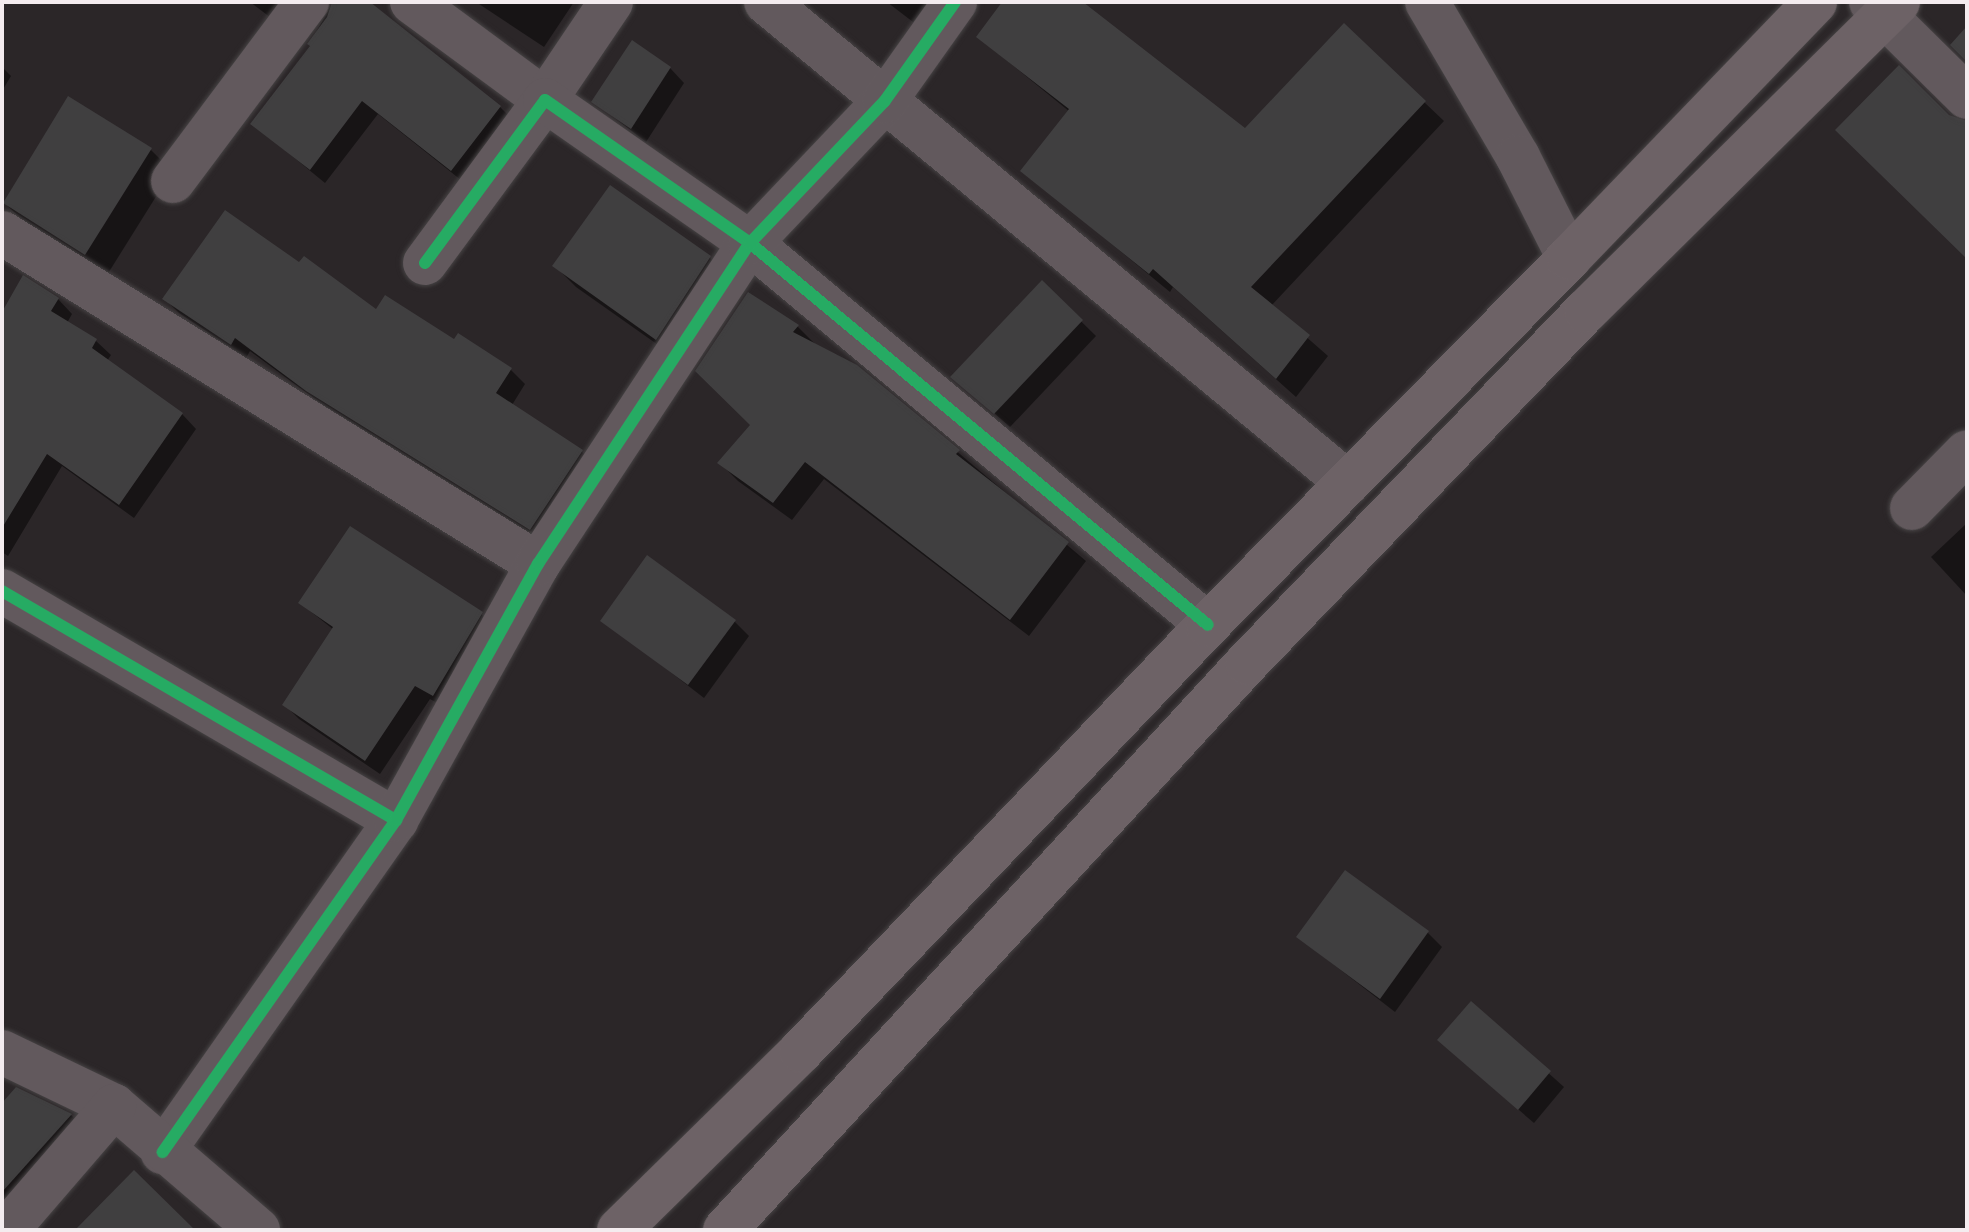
<!DOCTYPE html>
<html>
<head>
<meta charset="utf-8">
<style>
  body { margin:0 }
  #map { position:relative; width:1969px; height:1232px; overflow:hidden; background:#2b2628; font-family:Manrope,sans-serif }
  div>[style] { position:absolute }
  [style*='--x'] { left:calc(var(--x)*1px); top:calc(var(--y)*1px); width:calc(var(--w)*1px); rotate:calc(var(--a)*1deg) }
  .shadow>* { inset:0; background:#0007 }
  .building>* { inset:0; background:#403f40 }
  .roads { filter:drop-shadow(0 0 2px #464344) drop-shadow(0 0 2px #464344) }
  .minor>* { height:44px; margin:-22px; padding:0 22px; transform-origin:22px; border-radius:22px; background:#62595d }
  .primary>* { height:44px; margin:-22px; padding:0 22px; transform-origin:22px; border-radius:22px; background:#6d6266 }
  .cycleway>* { height:12px; margin:-6px; padding:0 6px; transform-origin:6px; border-radius:6px; background:#26ab63 }
  span { translate:-50% -50%; white-space:nowrap; text-align:center; line-height:1.15; -webkit-text-stroke:6px #130e10; paint-order:stroke }
  .frame { position:absolute; inset:0; border:4px solid #f4ecef; pointer-events:none }
</style>
</head>
<body>
<div id="map">
  <div class="shadow">
    <i style="clip-path:polygon(250px 2px,304px 2px,283px 27px)"></i>
    <i style="clip-path:polygon(333px 2px,354px 2px,500px 107px,514px 121px,466px 184px,378px 114px,325px 183px,253px 124px,313px 46px,310px 43px)"></i>
    <i style="clip-path:polygon(476px 2px,574px 2px,544px 47px)"></i>
    <i style="clip-path:polygon(887px 2px,928px 2px,913px 22px)"></i>
    <i style="clip-path:polygon(1005px 2px,1079px 2px,1246px 130px,1424px 102px,1444px 121px,1271px 306px,1328px 356px,1296px 397px,1173px 287px,1170px 292px,1023px 171px,1070px 112px,978px 37px)"></i>
    <i style="clip-path:polygon(2px 67px,11px 76px,2px 91px)"></i>
    <i style="clip-path:polygon(670px 68px,684px 83px,646px 142px,594px 102px)"></i>
    <i style="clip-path:polygon(151px 150px,172px 171px,107px 275px,26px 224px,5px 203px)"></i>
    <i style="clip-path:polygon(611px 187px,710px 258px,731px 279px,678px 359px,576px 287px,555px 266px)"></i>
    <i style="clip-path:polygon(300px 265px,377px 312px,455px 342px,458px 336px,511px 370px,525px 384px,512px 405px,582px 452px,597px 466px,546px 543px,323px 405px,250px 351px,246px 358px,179px 313px,165px 299px)"></i>
    <i style="clip-path:polygon(1042px 283px,1096px 336px,1010px 427px,953px 377px)"></i>
    <i style="clip-path:polygon(748px 294px,798px 327px,816px 345px,856px 366px,1086px 561px,1029px 636px,824px 479px,792px 520px,738px 481px,719px 462px,752px 425px)"></i>
    <i style="clip-path:polygon(58px 299px,72px 314px,67px 323px,96px 341px,111px 355px,107px 361px,182px 414px,196px 429px,134px 518px,62px 466px,8px 556px,2px 552px,2px 315px)"></i>
    <i style="clip-path:polygon(1967px 523px,1967px 596px,1931px 557px)"></i>
    <i style="clip-path:polygon(300px 603px,481px 614px,496px 628px,448px 709px,430px 699px,380px 774px,299px 719px,284px 704px,334px 630px)"></i>
    <i style="clip-path:polygon(603px 620px,735px 622px,749px 636px,704px 698px)"></i>
    <i style="clip-path:polygon(1427px 932px,1442px 947px,1395px 1012px,1298px 937px)"></i>
    <i style="clip-path:polygon(1471px 1004px,1564px 1087px,1534px 1123px,1454px 1054px)"></i>
    <i style="clip-path:polygon(2px 1106px,71px 1115px,92px 1136px,2px 1230px)"></i>
  </div>
  <div class="building">
    <i style="clip-path:polygon(332px 2px,370px 2px,501px 106px,451px 171px,362px 101px,310px 170px,250px 124px,310px 46px,307px 44px,327px 17px)"></i>
    <i style="clip-path:polygon(1002px 2px,1083px 2px,1245px 128px,1344px 23px,1426px 101px,1251px 287px,1310px 335px,1276px 379px,1153px 269px,1149px 274px,1020px 171px,1069px 109px,976px 37px)"></i>
    <i style="clip-path:polygon(1967px 26px,1967px 62px,1950px 45px)"></i>
    <i style="clip-path:polygon(632px 40px,671px 67px,631px 129px,591px 102px)"></i>
    <i style="clip-path:polygon(1899px 65px,1949px 115px,1967px 121px,1967px 259px,1835px 130px)"></i>
    <i style="clip-path:polygon(68px 96px,152px 148px,85px 255px,3px 203px)"></i>
    <i style="clip-path:polygon(610px 185px,711px 256px,656px 340px,552px 266px)"></i>
    <i style="clip-path:polygon(225px 210px,299px 262px,304px 256px,376px 309px,385px 295px,454px 339px,458px 333px,512px 368px,496px 393px,583px 450px,530px 530px,306px 391px,235px 338px,231px 345px,162px 299px)"></i>
    <i style="clip-path:polygon(23px 275px,59px 298px,51px 311px,97px 339px,92px 348px,183px 413px,119px 505px,47px 454px,2px 528px,2px 312px)"></i>
    <i style="clip-path:polygon(1042px 280px,1083px 320px,994px 414px,950px 377px)"></i>
    <i style="clip-path:polygon(748px 292px,799px 325px,793px 332px,857px 365px,960px 450px,956px 454px,1069px 542px,1010px 620px,805px 462px,773px 503px,717px 463px,750px 425px,695px 371px)"></i>
    <i style="clip-path:polygon(350px 526px,483px 612px,433px 696px,415px 686px,365px 761px,282px 705px,333px 627px,298px 603px)"></i>
    <i style="clip-path:polygon(647px 555px,736px 620px,688px 685px,600px 621px)"></i>
    <i style="clip-path:polygon(1345px 870px,1429px 931px,1380px 999px,1296px 937px)"></i>
    <i style="clip-path:polygon(1471px 1001px,1551px 1071px,1518px 1110px,1437px 1040px)"></i>
    <i style="clip-path:polygon(16px 1087px,72px 1114px,2px 1192px,2px 1103px)"></i>
    <i style="clip-path:polygon(134px 1170px,195px 1230px,75px 1230px)"></i>
  </div>
  <div class="roads">
    <div class="minor">
      <i style="--x:412;--y:2;--w:165;--a:36.4"></i>
      <i style="--x:545;--y:100;--w:118;--a:-56"></i>
      <i style="--x:766;--y:2;--w:755;--a:39.57"></i>
      <i style="--x:1427;--y:2;--w:180;--a:59.6"></i>
      <i style="--x:1518;--y:157;--w:113;--a:63.2"></i>
      <i style="--x:1871;--y:2;--w:135;--a:44.7"></i>
      <i style="--x:173;--y:181;--w:224;--a:-53.2"></i>
      <i style="--x:2;--y:233;--w:630;--a:31.7"></i>
      <i style="--x:425;--y:263;--w:202;--a:-53.6"></i>
      <i style="--x:545;--y:100;--w:250;--a:34.9"></i>
      <i style="--x:750;--y:243;--w:596;--a:39.83"></i>
      <i style="--x:1912;--y:508;--w:78;--a:-45.5"></i>
      <i style="--x:2;--y:591;--w:456;--a:30.2"></i>
      <i style="--x:396;--y:820;--w:406;--a:125.1"></i>
      <i style="--x:396;--y:820;--w:293;--a:-61"></i>
      <i style="--x:538;--y:564;--w:385;--a:-56.6"></i>
      <i style="--x:750;--y:243;--w:195;--a:-46.5"></i>
      <i style="--x:884;--y:102;--w:123;--a:-54.6"></i>
      <i style="--x:2;--y:1052;--w:124;--a:25.7"></i>
      <i style="--x:114;--y:1106;--w:190;--a:40.7"></i>
      <i style="--x:7;--y:1230;--w:164;--a:-49.2"></i>
    </div>
    <div class="primary">
      <i style="--x:619;--y:1230;--w:255;--a:-44.5"></i>
      <i style="--x:801;--y:1051;--w:589;--a:-46.31"></i>
      <i style="--x:1208;--y:625;--w:515;--a:-45.47"></i>
      <i style="--x:1569;--y:258;--w:355;--a:-46.1"></i>
      <i style="--x:725;--y:1230;--w:771;--a:-47.37"></i>
      <i style="--x:1247;--y:663;--w:489;--a:-46.1"></i>
      <i style="--x:1586;--y:311;--w:439;--a:-44.7"></i>
    </div>
  </div>
  <div class="cycleway">
    <i style="--x:425;--y:263;--w:202;--a:-53.6"></i>
    <i style="--x:545;--y:100;--w:250;--a:34.9"></i>
    <i style="--x:750;--y:243;--w:596;--a:39.83"></i>
    <i style="--x:2;--y:591;--w:456;--a:30.2"></i>
    <i style="--x:396;--y:820;--w:406;--a:125.1"></i>
    <i style="--x:396;--y:820;--w:293;--a:-61"></i>
    <i style="--x:538;--y:564;--w:385;--a:-56.6"></i>
    <i style="--x:750;--y:243;--w:195;--a:-46.5"></i>
    <i style="--x:884;--y:102;--w:123;--a:-54.6"></i>
  </div>
  <div class="frame"></div>
</div>
</body>
</html>
